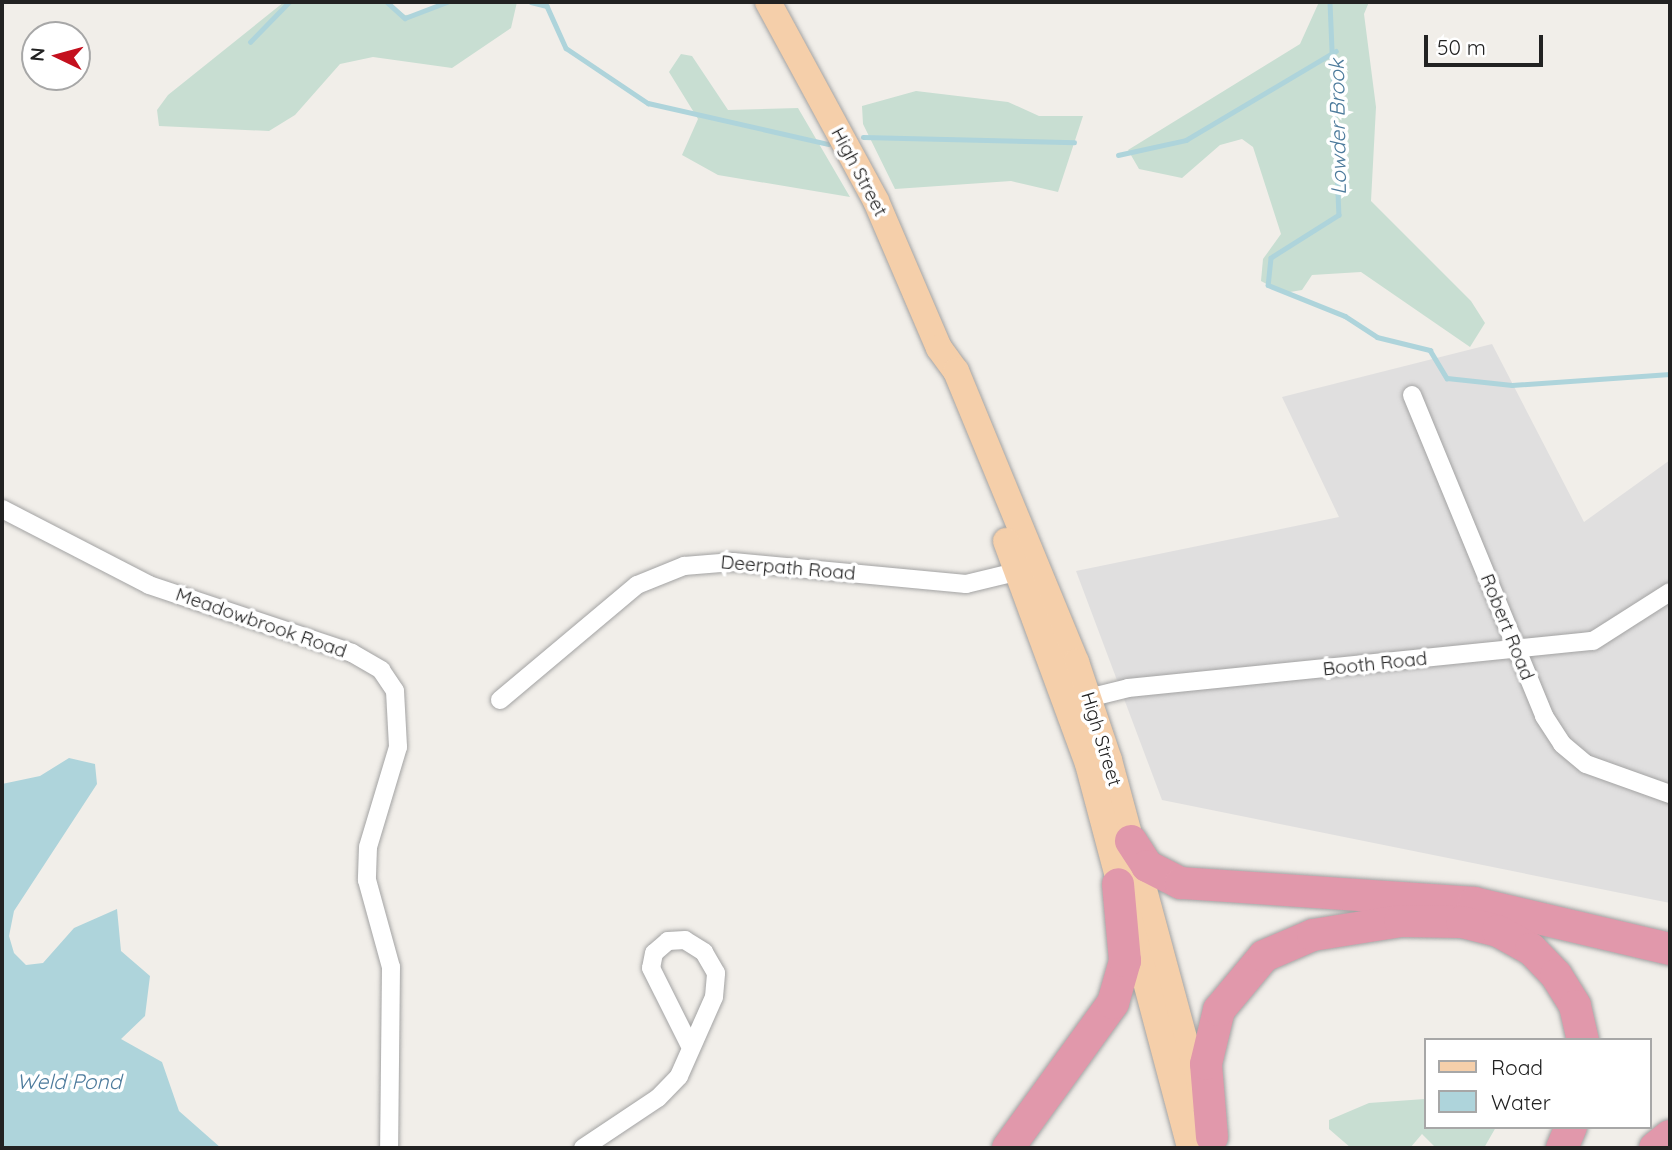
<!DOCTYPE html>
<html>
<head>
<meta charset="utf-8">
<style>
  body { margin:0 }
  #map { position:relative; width:1672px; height:1150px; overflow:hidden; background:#f1eee9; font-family:Quicksand,sans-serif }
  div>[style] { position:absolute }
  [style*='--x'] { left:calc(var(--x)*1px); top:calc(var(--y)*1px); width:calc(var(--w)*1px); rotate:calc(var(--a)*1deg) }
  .residential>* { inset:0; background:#e0dfdf }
  .wetland>* { inset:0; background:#c8ded2 }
  .water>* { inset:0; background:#aed4db }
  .stream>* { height:4.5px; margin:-2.25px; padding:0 2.25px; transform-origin:2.25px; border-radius:2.25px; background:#aed4db }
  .roads { filter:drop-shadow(0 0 2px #a3a3a3) drop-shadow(0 0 2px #a3a3a3) }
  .minor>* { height:18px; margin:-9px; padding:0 9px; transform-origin:9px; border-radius:9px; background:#fff }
  .primary>* { height:26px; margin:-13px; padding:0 13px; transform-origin:13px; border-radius:13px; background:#f5cfaa }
  .motorway>* { height:32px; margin:-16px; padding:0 16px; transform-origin:16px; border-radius:16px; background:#e198ab }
  span { translate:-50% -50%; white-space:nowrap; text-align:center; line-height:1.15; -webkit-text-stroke:7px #fff; paint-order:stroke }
  .street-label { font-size:19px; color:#222 }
  .water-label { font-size:21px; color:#4d7b9c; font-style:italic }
  .frame { position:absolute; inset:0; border:4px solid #222; pointer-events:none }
  .legend { position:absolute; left:1424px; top:1038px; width:228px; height:91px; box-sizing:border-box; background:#fff; border:2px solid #a7a7a7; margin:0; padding:9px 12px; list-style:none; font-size:21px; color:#222 }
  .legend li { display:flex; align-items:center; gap:14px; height:35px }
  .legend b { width:35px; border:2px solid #a7a7a7 }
  .north { position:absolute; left:21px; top:21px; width:70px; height:70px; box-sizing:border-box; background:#fff; border:2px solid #a7a7a7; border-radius:50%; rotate:275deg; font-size:19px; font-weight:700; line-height:28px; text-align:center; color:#222 }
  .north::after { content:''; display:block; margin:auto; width:24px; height:32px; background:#c4101e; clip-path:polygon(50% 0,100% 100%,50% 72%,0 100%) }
  .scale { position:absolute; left:1424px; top:35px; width:119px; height:32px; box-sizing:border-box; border:4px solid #222; border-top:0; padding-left:9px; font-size:21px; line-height:24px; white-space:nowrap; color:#222; -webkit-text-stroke:5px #fff; paint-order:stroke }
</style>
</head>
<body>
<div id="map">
  <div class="residential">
    <i style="clip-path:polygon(1492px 344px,1584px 522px,1670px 460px,1670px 903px,1162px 800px,1076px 571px,1339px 517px,1282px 397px)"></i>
  </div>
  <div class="wetland">
    <i style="clip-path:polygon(284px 2px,388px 2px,405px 15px,423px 14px,441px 2px,517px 2px,511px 28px,452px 68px,373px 57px,340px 64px,295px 115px,269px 131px,159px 126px,157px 110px,168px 95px)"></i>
    <i style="clip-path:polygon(1319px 2px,1369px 2px,1364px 14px,1376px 107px,1371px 201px,1471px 301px,1485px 323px,1470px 347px,1361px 272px,1312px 275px,1302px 290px,1284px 293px,1261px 281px,1263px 259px,1281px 234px,1253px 147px,1242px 139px,1220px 145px,1182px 178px,1139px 169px,1128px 150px,1300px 44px)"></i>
    <i style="clip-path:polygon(681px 54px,692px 56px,728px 110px,798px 108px,850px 197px,718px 175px,682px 155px,698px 119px,669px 72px)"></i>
    <i style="clip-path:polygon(916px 91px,1008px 102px,1039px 116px,1083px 116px,1058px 192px,1011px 181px,895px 189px,863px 124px,862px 106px)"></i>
    <i style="clip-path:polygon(1425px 1099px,1425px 1127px,1496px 1127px,1484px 1148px,1436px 1148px,1422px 1134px,1410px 1148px,1351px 1148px,1329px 1129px,1329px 1120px,1369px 1103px)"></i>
  </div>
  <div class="water">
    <i style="clip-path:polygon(69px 758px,95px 764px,97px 784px,14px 911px,9px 936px,14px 953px,26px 965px,43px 963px,74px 928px,117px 909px,121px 951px,150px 976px,145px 1016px,121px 1039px,162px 1062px,179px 1111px,221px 1148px,2px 1148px,2px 784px,40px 776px)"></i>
  </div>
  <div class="stream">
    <i style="--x:387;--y:2;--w:24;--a:42"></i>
    <i style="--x:405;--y:18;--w:45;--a:-20.9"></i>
    <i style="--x:531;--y:2;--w:16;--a:14"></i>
    <i style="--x:547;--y:6;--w:46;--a:65.7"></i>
    <i style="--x:566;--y:48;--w:99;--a:33.9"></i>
    <i style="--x:648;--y:103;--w:185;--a:12.8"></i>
    <i style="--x:1330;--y:2;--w:213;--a:87.6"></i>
    <i style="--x:1339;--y:215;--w:80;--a:147.7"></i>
    <i style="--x:1271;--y:258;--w:27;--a:96"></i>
    <i style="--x:1268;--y:285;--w:83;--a:21.9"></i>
    <i style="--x:1345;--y:316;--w:38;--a:33"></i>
    <i style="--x:1377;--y:337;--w:55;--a:13.8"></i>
    <i style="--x:1430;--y:350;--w:33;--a:59"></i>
    <i style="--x:1447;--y:378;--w:65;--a:6.1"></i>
    <i style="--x:1512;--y:385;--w:158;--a:-4"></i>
    <i style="--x:250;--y:42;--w:56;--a:-45.7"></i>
    <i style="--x:863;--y:137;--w:211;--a:1.4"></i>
    <i style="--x:1118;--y:155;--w:70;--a:-12.4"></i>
    <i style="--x:1186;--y:140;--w:174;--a:-30.7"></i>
  </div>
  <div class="roads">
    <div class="minor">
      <i style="--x:1412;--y:395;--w:347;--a:67.6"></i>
      <i style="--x:1544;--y:716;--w:33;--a:57"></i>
      <i style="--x:1562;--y:744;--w:31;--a:40"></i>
      <i style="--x:1586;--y:764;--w:89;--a:19.7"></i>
      <i style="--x:2;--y:509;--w:165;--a:27.3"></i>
      <i style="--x:149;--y:585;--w:214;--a:18.5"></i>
      <i style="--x:352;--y:653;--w:34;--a:30"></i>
      <i style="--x:381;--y:670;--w:25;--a:56"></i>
      <i style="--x:395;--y:691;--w:56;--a:86.9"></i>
      <i style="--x:398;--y:747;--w:104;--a:106.7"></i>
      <i style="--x:368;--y:847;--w:33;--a:92"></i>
      <i style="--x:367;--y:880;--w:90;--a:74.6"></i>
      <i style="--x:391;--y:967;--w:181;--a:90.6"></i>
      <i style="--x:500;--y:700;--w:179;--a:-40"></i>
      <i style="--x:637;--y:585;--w:51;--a:-22"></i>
      <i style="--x:684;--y:566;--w:49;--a:-4.7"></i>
      <i style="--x:733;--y:562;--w:234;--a:5.4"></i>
      <i style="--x:966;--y:584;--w:64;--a:-13.6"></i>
      <i style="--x:1080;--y:700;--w:49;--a:-14"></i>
      <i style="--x:1128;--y:688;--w:467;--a:-5.8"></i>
      <i style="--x:1593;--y:641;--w:91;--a:-32.5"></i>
      <i style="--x:583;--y:1148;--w:90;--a:-33.7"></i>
      <i style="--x:658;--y:1098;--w:30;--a:-46"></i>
      <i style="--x:679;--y:1076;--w:86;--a:-66.1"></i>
      <i style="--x:714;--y:997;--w:24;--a:-85"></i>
      <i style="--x:716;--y:973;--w:24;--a:-120"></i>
      <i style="--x:704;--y:952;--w:22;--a:-148"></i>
      <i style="--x:685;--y:940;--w:17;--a:177"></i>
      <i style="--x:668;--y:941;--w:18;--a:139"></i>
      <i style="--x:654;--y:953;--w:15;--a:101"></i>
      <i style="--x:651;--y:968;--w:85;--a:63.4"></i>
    </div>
    <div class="primary">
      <i style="--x:768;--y:2;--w:226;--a:61.5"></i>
      <i style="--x:876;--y:201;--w:160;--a:66.8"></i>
      <i style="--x:939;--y:348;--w:29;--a:54"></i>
      <i style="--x:956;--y:371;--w:315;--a:67.6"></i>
      <i style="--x:1076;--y:662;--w:103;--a:71.4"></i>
      <i style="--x:1109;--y:760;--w:352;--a:74.9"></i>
      <i style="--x:1006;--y:541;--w:238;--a:69.8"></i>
      <i style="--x:1088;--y:764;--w:397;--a:75.1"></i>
    </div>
    <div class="motorway">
      <i style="--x:1131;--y:841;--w:30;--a:57"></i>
      <i style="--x:1147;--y:866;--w:38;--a:27"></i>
      <i style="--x:1181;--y:883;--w:294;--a:3.9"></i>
      <i style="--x:1474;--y:903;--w:201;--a:13.2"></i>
      <i style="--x:1212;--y:1137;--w:73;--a:-94.7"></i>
      <i style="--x:1206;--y:1064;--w:56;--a:-76.5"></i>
      <i style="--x:1219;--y:1010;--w:70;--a:-50.2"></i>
      <i style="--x:1264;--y:956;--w:53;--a:-23.2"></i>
      <i style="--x:1313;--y:935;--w:88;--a:-9.1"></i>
      <i style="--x:1400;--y:921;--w:62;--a:0.9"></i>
      <i style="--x:1462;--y:922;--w:37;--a:14"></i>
      <i style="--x:1498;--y:931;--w:38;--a:29"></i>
      <i style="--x:1531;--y:949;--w:36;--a:46"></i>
      <i style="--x:1556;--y:975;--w:36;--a:58"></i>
      <i style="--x:1575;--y:1006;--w:35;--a:77"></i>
      <i style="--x:1008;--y:1148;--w:179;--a:-54.1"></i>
      <i style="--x:1113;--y:1003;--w:44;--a:-74.1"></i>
      <i style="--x:1125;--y:961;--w:77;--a:-95.2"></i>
      <i style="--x:1562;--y:1148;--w:23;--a:-67"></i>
      <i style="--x:1655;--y:1148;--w:19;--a:-39"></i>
    </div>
  </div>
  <div class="street-label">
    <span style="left:859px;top:172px;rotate:62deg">High Street</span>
    <span style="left:788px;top:568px;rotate:5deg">Deerpath Road</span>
    <span style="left:261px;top:623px;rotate:19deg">Meadowbrook Road</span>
    <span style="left:1507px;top:627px;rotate:68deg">Robert Road</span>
    <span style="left:1375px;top:664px;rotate:-6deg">Booth Road</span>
    <span style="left:1101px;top:739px;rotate:73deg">High Street</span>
  </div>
  <div class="water-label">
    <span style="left:1337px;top:127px;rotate:-91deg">Lowder Brook</span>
    <span style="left:69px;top:1081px">Weld Pond</span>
  </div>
  <div class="frame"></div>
  <ul class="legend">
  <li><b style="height:9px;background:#f5cfaa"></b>Road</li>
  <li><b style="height:19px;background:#aed4db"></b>Water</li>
  </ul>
  <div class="north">N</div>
  <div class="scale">50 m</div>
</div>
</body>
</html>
